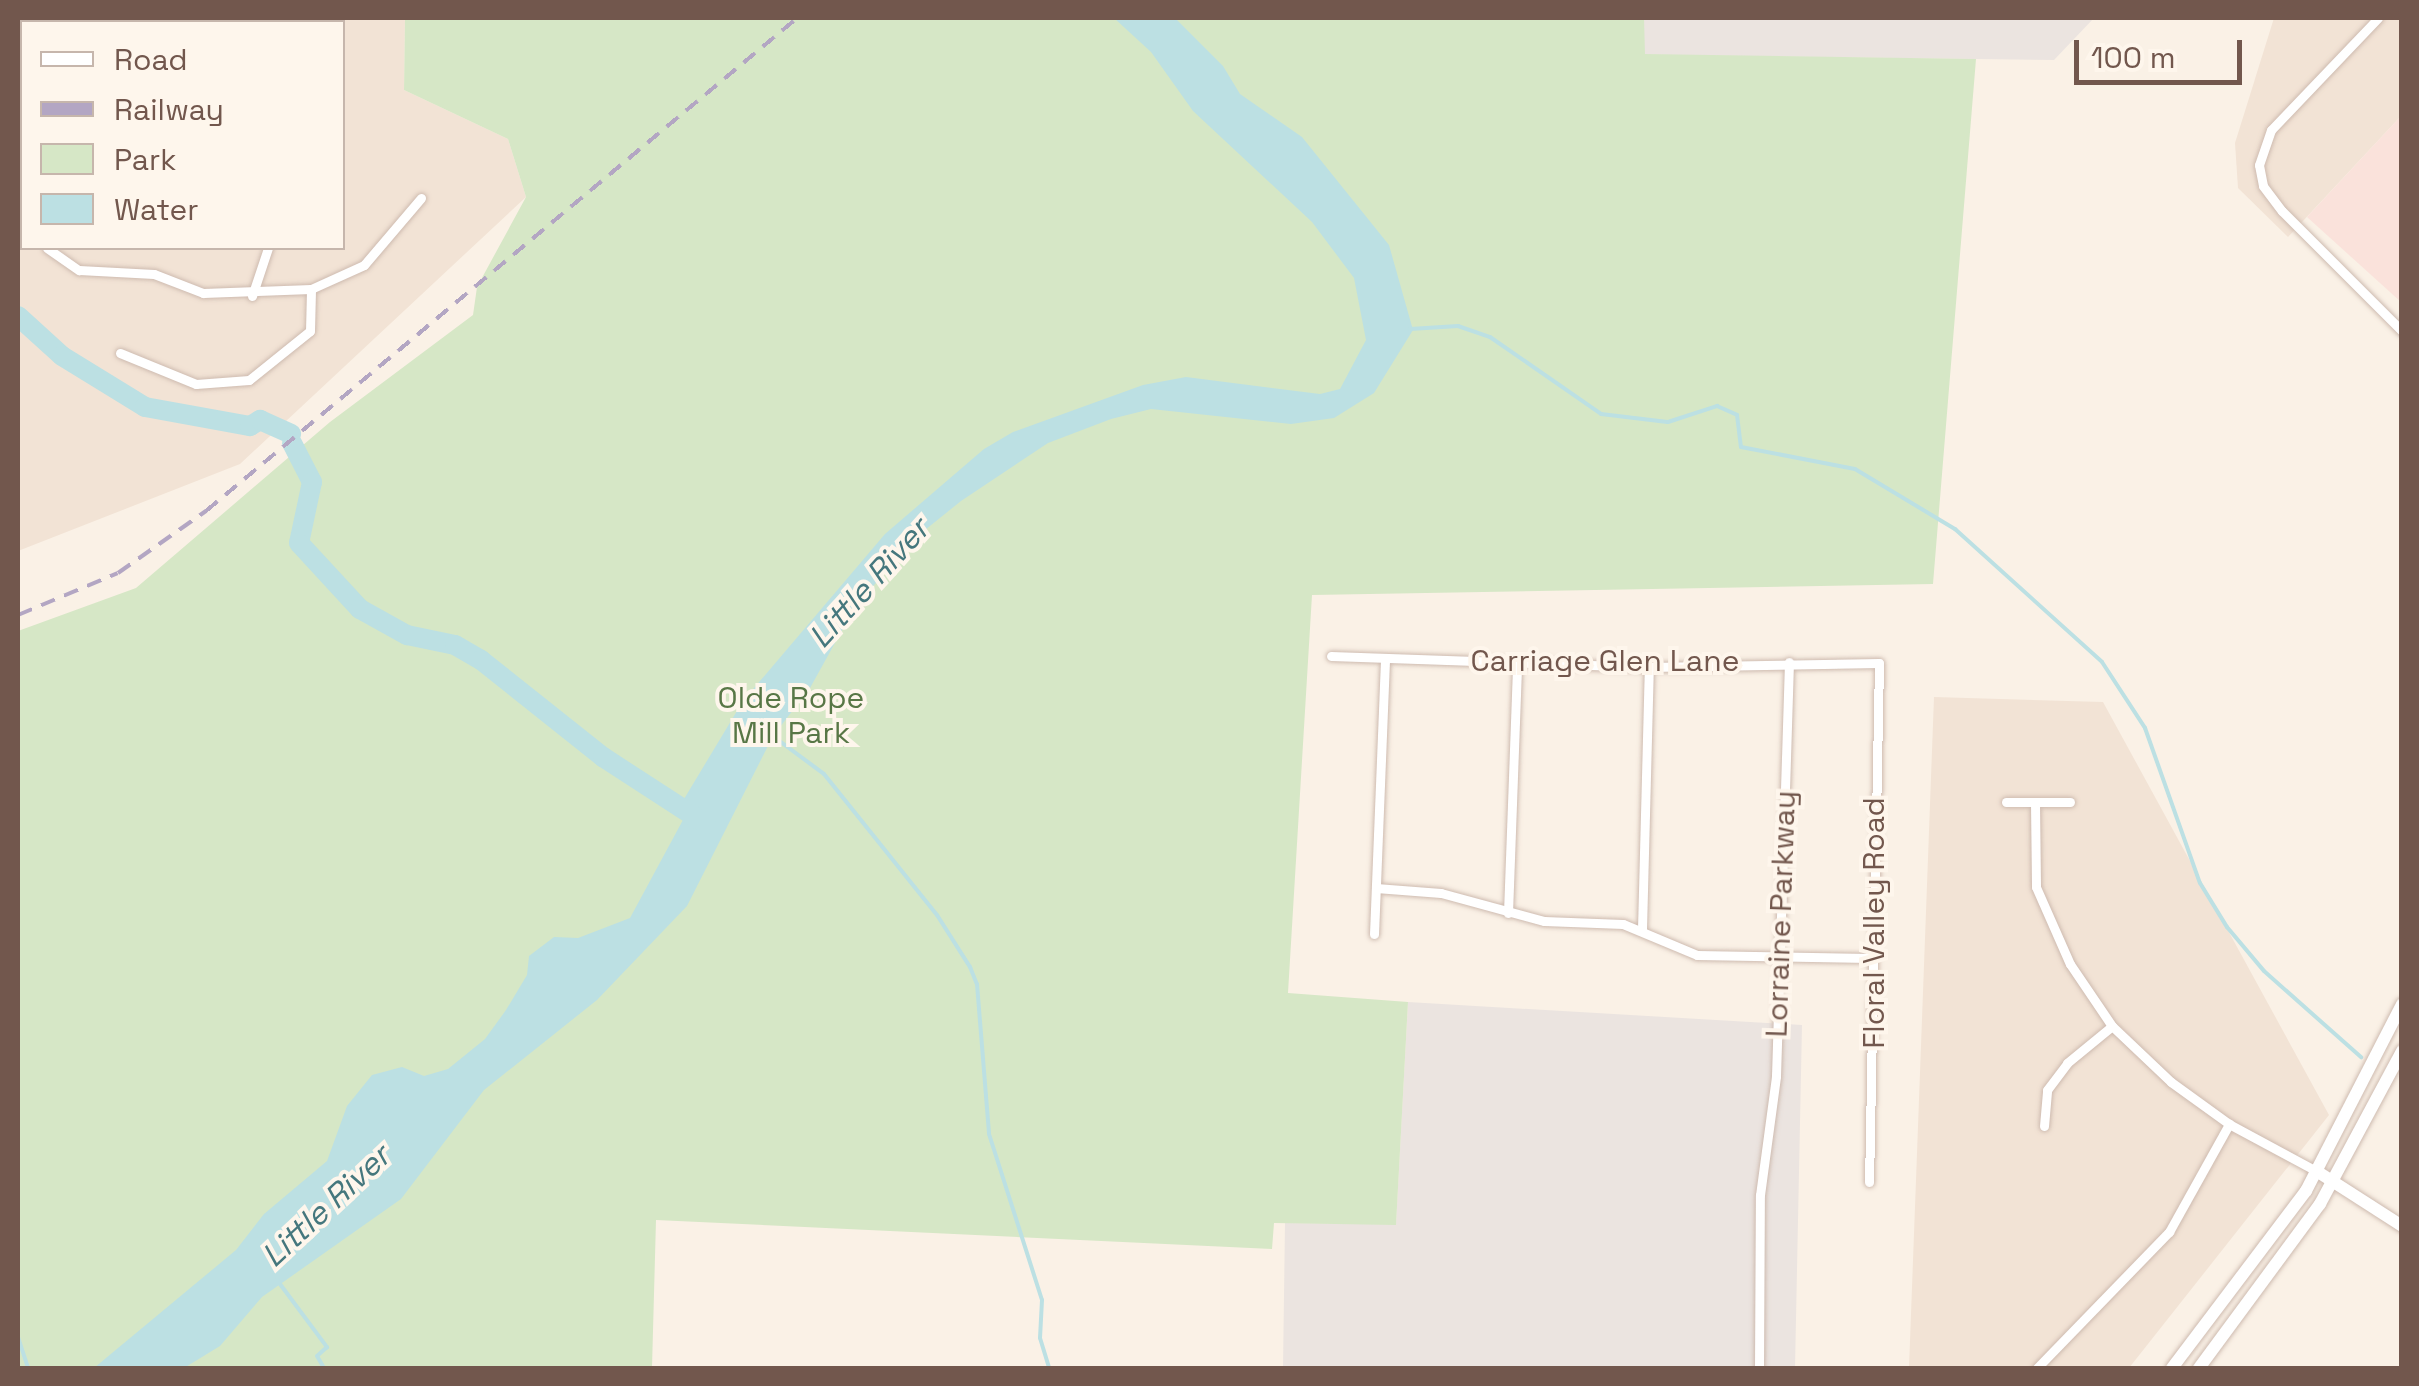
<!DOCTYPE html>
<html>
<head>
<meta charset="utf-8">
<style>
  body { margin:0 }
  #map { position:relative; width:2419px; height:1386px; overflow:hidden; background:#faf1e6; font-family:"Space Grotesk",sans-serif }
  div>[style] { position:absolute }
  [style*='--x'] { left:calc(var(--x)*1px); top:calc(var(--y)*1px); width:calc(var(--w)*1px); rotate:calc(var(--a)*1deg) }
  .residential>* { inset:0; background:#f2e3d5 }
  .commercial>* { inset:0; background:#fae2db }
  .industrial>* { inset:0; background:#ebe4e0 }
  .green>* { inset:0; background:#d6e7c6 }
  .water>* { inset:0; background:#bce0e3 }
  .stream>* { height:4px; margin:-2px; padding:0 2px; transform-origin:2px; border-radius:2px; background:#bce0e3 }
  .river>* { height:20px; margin:-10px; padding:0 10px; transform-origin:10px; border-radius:10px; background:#bce0e3 }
  .roads { filter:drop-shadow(0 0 2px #cebbb0) drop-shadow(0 0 2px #cebbb0) }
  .minor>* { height:9px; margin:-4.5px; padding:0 4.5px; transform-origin:4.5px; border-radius:4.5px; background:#fff }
  .secondary>* { height:12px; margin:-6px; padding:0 6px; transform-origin:6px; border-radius:6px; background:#fff }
  .rail>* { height:4px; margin-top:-2px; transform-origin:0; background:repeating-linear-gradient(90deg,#b3a6c3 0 15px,transparent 0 25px) }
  span { translate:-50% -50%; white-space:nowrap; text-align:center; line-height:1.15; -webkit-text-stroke:8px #fef6ec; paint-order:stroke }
  .street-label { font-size:30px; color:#72574d }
  .park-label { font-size:30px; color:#587746 }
  .water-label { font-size:32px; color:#45777d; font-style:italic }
  .frame { position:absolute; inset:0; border:20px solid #72574d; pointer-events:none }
  .legend { position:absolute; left:20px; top:20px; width:325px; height:230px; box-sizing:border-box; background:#fef6ec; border:2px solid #c6b6ac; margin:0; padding:12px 18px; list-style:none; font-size:30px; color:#72574d }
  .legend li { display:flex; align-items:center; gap:20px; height:50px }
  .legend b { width:50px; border:2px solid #c6b6ac }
  .scale { position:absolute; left:2074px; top:40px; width:168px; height:45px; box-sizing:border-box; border:5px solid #72574d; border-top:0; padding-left:12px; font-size:30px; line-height:35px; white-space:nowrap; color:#72574d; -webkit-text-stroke:8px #fef6ec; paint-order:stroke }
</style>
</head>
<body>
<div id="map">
  <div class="residential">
    <i style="clip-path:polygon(evenodd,18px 18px,405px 18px,404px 90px,508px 139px,526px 197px,240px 464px,18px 551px,18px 18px,22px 22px,342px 22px,342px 248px,22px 248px,22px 22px)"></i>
    <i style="clip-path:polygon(2274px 18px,2401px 18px,2401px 116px,2288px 237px,2238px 188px,2235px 143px)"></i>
    <i style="clip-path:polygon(1934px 697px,2103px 702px,2329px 1115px,2129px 1368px,1909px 1368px)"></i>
  </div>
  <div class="commercial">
    <i style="clip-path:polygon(2401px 116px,2401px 302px,2307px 217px)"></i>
  </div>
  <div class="industrial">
    <i style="clip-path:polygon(1517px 18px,2094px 18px,2054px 60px,1517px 53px)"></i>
    <i style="clip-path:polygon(1408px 1002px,1802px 1025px,1795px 1368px,1283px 1368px,1285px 1223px,1396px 1224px)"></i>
  </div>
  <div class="green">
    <i style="clip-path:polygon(405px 18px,1644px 18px,1645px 54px,1976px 59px,1933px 584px,1312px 595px,1288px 993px,1408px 1002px,1396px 1225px,1274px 1223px,1272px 1249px,656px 1220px,652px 1368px,18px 1368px,18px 631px,136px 588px,330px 422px,473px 315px,477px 287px,526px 197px,508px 139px,404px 90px)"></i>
  </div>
  <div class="water">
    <i style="clip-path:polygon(1114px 18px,1175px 18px,1223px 66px,1240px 94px,1302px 137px,1389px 245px,1413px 330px,1374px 393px,1334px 418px,1291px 424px,1151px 409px,1111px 419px,1048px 443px,961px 501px,920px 534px,856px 605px,810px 688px,773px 736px,687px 906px,597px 1000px,484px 1090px,401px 1199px,262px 1297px,220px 1346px,184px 1368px,94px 1368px,236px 1250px,264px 1214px,327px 1161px,347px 1106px,372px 1075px,402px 1067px,424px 1076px,448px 1069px,485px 1039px,506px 1010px,527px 975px,529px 956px,554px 937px,578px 938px,630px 918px,684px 818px,684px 799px,743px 701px,885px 534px,984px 449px,1013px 432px,1143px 385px,1186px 377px,1320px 394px,1340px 389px,1366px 340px,1354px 278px,1312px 222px,1193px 111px,1151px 52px)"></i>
  </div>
  <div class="stream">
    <i style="--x:1410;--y:329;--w:48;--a:-3.6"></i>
    <i style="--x:1458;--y:326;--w:34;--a:19"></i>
    <i style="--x:1490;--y:337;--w:135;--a:34.7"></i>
    <i style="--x:1601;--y:414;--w:67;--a:6.8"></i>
    <i style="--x:1668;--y:422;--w:52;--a:-18.1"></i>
    <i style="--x:1717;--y:406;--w:22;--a:24"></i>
    <i style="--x:1737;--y:415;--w:32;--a:83"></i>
    <i style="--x:1741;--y:447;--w:116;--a:10.9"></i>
    <i style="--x:1855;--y:469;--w:117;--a:31"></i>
    <i style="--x:1955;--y:529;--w:198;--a:42.1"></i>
    <i style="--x:2102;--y:662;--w:79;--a:56.9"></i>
    <i style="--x:2145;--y:728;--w:164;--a:70.5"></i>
    <i style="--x:2200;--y:883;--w:52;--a:58.5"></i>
    <i style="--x:2227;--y:927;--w:57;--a:49.9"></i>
    <i style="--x:2264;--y:971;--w:130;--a:41.6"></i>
    <i style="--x:770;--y:734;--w:67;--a:36.5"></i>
    <i style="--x:824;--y:774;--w:181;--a:51.3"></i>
    <i style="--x:937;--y:915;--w:62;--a:57.6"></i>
    <i style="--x:970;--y:967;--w:18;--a:68"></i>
    <i style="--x:977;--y:984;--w:150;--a:85.4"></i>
    <i style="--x:989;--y:1134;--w:174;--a:72.3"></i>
    <i style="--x:1042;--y:1300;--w:38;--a:93"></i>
    <i style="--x:1040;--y:1338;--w:31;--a:73"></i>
    <i style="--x:277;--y:1280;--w:84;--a:53.3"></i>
    <i style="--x:327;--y:1347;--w:13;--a:138"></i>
    <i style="--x:317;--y:1356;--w:14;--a:60"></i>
    <i style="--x:18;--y:1337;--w:33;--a:72"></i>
  </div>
  <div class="river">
    <i style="--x:18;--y:316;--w:59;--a:42.3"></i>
    <i style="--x:62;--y:356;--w:97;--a:31.6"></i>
    <i style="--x:145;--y:407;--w:107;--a:10.3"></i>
    <i style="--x:250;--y:426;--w:12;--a:-31"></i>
    <i style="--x:260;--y:420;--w:34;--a:24"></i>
    <i style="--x:292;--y:443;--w:44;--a:62.9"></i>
    <i style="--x:312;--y:482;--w:62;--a:102"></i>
    <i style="--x:299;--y:543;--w:90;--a:47.3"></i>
    <i style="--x:360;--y:609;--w:54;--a:29"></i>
    <i style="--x:407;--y:635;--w:49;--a:11.8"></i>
    <i style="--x:455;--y:645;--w:30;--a:30"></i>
    <i style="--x:481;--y:660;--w:156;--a:38.5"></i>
    <i style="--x:603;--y:757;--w:123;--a:33"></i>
  </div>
  <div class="roads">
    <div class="minor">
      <i style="--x:143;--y:18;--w:5;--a:53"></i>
      <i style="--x:303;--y:18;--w:4;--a:63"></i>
      <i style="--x:2378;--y:18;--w:155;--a:133.7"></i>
      <i style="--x:2271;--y:130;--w:37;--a:109"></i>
      <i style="--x:2259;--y:165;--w:21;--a:79"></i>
      <i style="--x:2263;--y:186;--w:31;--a:53"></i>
      <i style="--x:2282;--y:211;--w:170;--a:45"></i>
      <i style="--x:18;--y:221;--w:6;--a:51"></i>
      <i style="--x:47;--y:248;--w:39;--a:35"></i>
      <i style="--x:79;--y:270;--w:75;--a:3.1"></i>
      <i style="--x:154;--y:274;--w:53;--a:21.2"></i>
      <i style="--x:203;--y:293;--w:108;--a:-2.1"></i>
      <i style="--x:311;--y:289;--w:58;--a:-24.4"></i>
      <i style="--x:364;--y:265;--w:88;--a:-49.6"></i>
      <i style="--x:252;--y:296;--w:51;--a:-71.6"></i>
      <i style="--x:120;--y:353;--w:82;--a:22.2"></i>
      <i style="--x:196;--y:384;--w:53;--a:-4.3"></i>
      <i style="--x:249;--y:380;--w:78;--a:-38.8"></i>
      <i style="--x:310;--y:331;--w:42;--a:-88.6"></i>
      <i style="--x:1331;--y:656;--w:318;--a:2"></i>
      <i style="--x:1649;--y:667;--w:230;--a:-1"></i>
      <i style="--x:1879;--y:663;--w:519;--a:91.1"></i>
      <i style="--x:2006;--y:802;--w:64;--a:0"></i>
      <i style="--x:2035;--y:803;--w:84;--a:89.3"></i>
      <i style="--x:2036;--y:887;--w:84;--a:66.2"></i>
      <i style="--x:2070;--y:964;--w:75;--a:55.9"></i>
      <i style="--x:2112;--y:1026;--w:81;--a:43.5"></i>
      <i style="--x:2171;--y:1082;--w:72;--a:35.9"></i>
      <i style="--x:2229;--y:1124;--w:101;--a:28.3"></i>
      <i style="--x:1376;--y:888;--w:65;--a:4.4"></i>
      <i style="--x:1441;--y:893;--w:107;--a:15.2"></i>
      <i style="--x:1544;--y:921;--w:79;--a:2.2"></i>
      <i style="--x:1623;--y:924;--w:80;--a:22.7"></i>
      <i style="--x:1697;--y:955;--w:172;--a:1"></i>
      <i style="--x:1508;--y:913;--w:250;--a:-87.9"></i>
      <i style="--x:1642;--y:929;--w:262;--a:-88.5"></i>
      <i style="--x:1374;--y:934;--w:276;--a:-87.7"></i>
      <i style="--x:2044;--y:1126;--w:36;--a:-85"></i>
      <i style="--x:2047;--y:1090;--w:34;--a:-53"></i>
      <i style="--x:2067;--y:1063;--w:58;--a:-39.4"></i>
      <i style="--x:1759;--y:1368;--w:173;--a:-89.7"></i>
      <i style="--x:1760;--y:1195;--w:120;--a:-82.3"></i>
      <i style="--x:1776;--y:1076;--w:414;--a:-88.2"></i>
      <i style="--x:2037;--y:1368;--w:190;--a:-45.9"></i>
      <i style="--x:2169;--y:1232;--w:124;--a:-60.9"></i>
    </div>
    <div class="secondary">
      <i style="--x:2318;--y:1172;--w:100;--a:32.7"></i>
      <i style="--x:2172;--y:1368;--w:222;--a:-52.9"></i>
      <i style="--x:2306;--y:1191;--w:210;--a:-62.8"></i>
      <i style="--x:2199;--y:1368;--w:204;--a:-53.6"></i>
      <i style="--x:2320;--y:1204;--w:174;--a:-61.8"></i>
    </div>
  </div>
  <div class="rail">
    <i style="--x:18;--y:615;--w:108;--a:-22.8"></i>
    <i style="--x:118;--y:573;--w:108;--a:-35.2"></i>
    <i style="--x:206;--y:511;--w:770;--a:-39.83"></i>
  </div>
  <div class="street-label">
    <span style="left:1605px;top:661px">Carriage Glen Lane</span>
    <span style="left:1781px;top:914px;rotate:-88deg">Lorraine Parkway</span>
    <span style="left:1874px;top:923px;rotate:-90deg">Floral Valley Road</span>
  </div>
  <div class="park-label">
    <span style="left:791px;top:715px">Olde Rope<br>Mill Park</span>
  </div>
  <div class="water-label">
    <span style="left:869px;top:583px;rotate:-48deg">Little River</span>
    <span style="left:326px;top:1206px;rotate:-43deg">Little River</span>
  </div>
  <div class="frame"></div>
  <ul class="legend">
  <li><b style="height:12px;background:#fff"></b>Road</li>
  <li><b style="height:12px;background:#b3a6c3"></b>Railway</li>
  <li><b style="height:28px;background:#d6e7c6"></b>Park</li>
  <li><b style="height:28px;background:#bce0e3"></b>Water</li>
  </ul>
  <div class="scale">100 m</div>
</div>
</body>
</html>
